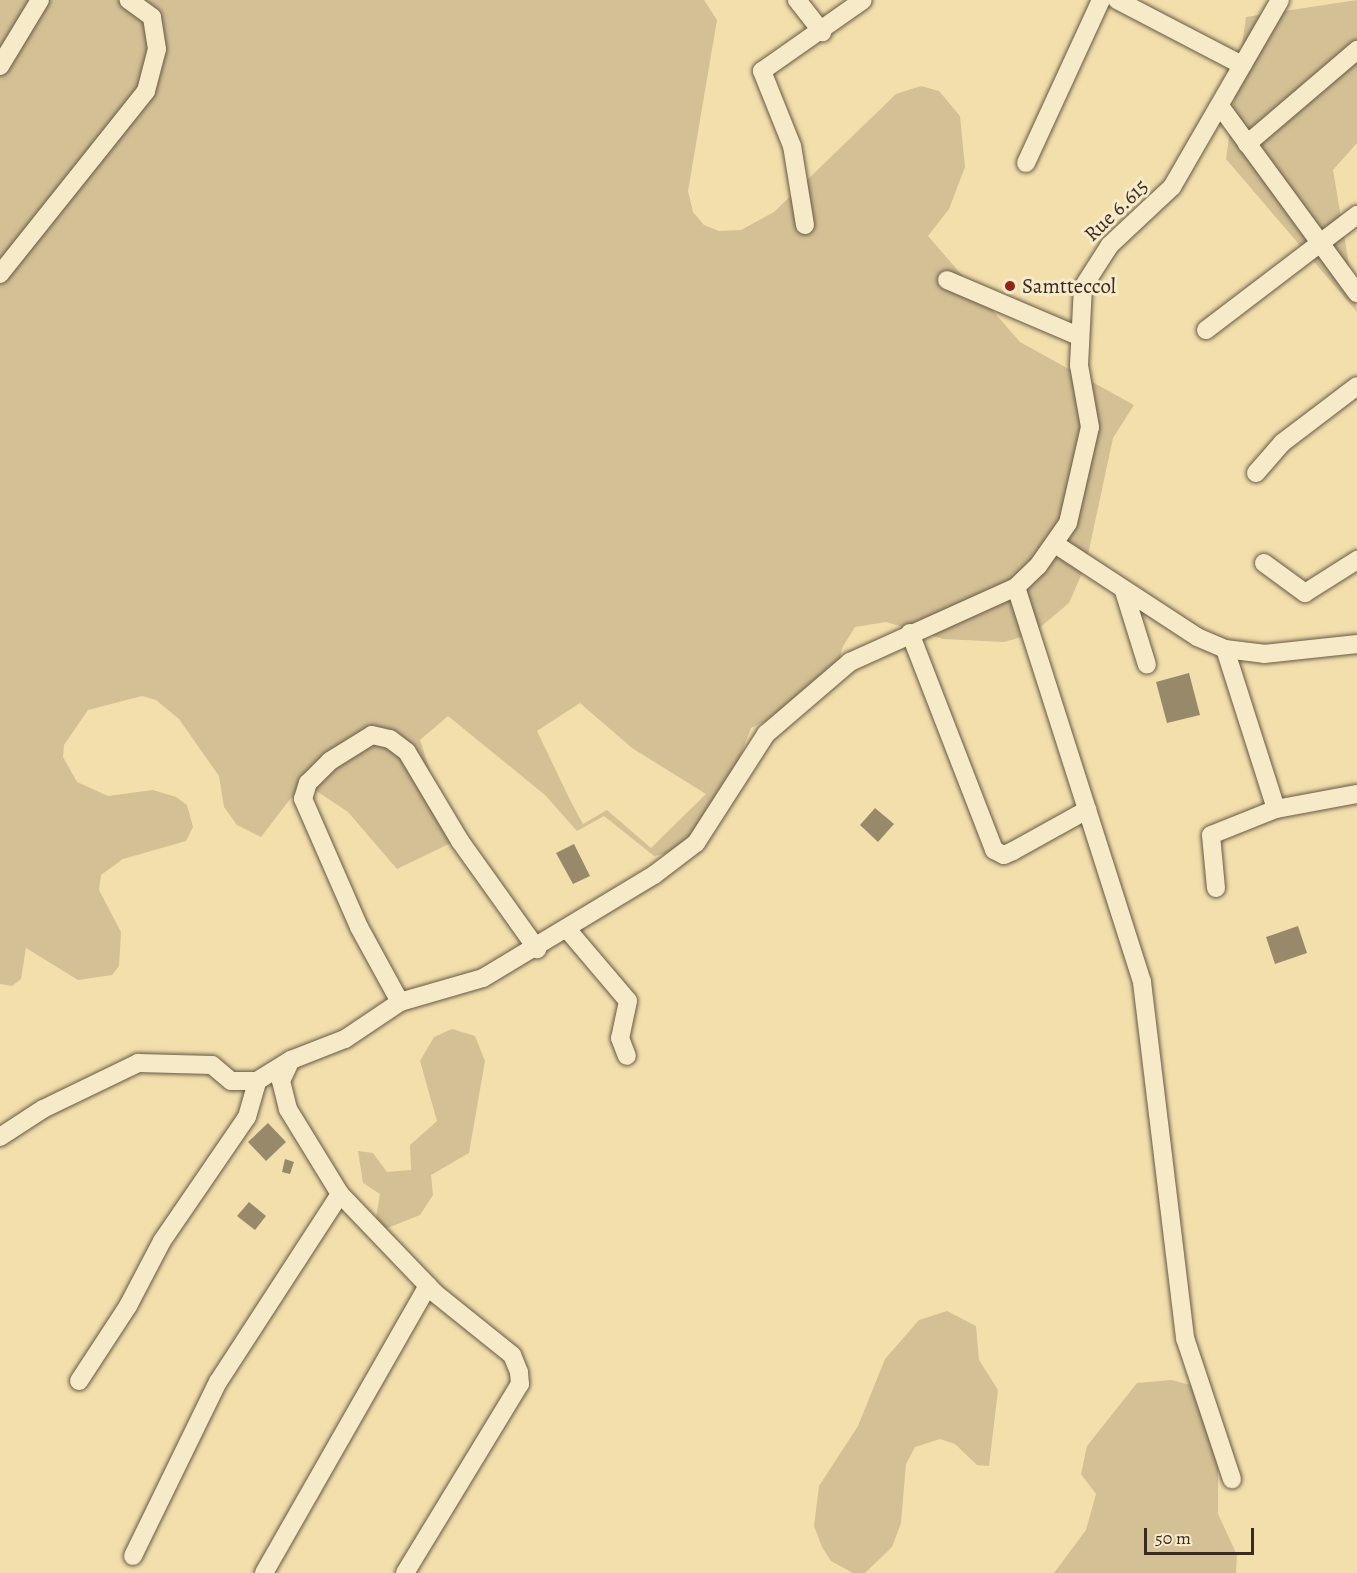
<!DOCTYPE html>
<html>
<head>
<meta charset="utf-8">
<style>
  body { margin:0 }
  #map { position:relative; width:1357px; height:1573px; overflow:hidden; background:#f2dfac; font-family:Alegreya,serif }
  div>[style] { position:absolute }
  [style*='--x'] { left:calc(var(--x)*1px); top:calc(var(--y)*1px); width:calc(var(--w)*1px); rotate:calc(var(--a)*1deg) }
  .green>* { inset:0; background:#d3c095 }
  .building>* { inset:0; background:#99896b }
  .roads { filter:drop-shadow(0 0 2px #675846) drop-shadow(0 0 2px #675846) }
  .minor>* { height:18px; margin:-9px; padding:0 9px; transform-origin:9px; border-radius:9px; background:#f7eac9 }
  .dots>* { width:16px; height:16px; translate:-50% -50%; box-sizing:border-box; border:3px solid #f7eac9; border-radius:50% }
  span { translate:-50% -50%; white-space:nowrap; text-align:center; line-height:1.15; -webkit-text-stroke:6px #f7eac9; paint-order:stroke }
  .street-label { font-size:21px; color:#392b24 }
  .poi-label { font-size:21px; color:#392b24 }
  .left { translate:0 -50%; text-align:left }
  .scale { position:absolute; left:1144px; top:1528px; width:110px; height:27px; box-sizing:border-box; border:3px solid #392b24; border-top:0; padding-left:8px; font-size:18px; line-height:21px; white-space:nowrap; color:#392b24; -webkit-text-stroke:4px #f7eac9; paint-order:stroke }
</style>
</head>
<body>
<div id="map">
  <div class="green">
    <i style="clip-path:polygon(evenodd,0 0,704px 0,717px 20px,688px 191px,693px 212px,704px 225px,719px 231px,741px 230px,774px 212px,896px 94px,921px 86px,939px 91px,960px 116px,965px 167px,949px 209px,928px 236px,1020px 342px,1134px 405px,1113px 438px,1086px 564px,1069px 603px,1032px 634px,1004px 642px,943px 639px,886px 622px,855px 627px,842px 648px,838px 669px,789px 710px,751px 728px,716px 819px,670px 853px,654px 856px,604px 816px,577px 831px,545px 795px,448px 716px,420px 740px,453px 842px,397px 869px,348px 812px,315px 790px,291px 798px,261px 837px,237px 825px,224px 807px,219px 776px,179px 719px,156px 700px,142px 696px,88px 710px,64px 745px,63px 757px,77px 782px,108px 796px,153px 790px,176px 797px,187px 805px,193px 827px,186px 841px,123px 859px,101px 875px,99px 890px,121px 932px,119px 966px,112px 975px,78px 980px,26px 948px,21px 979px,12px 986px,0 984px,0 0,580px 703px,632px 748px,706px 794px,651px 848px,607px 810px,583px 824px,571px 802px,537px 731px,580px 703px)"></i>
    <i style="clip-path:polygon(1357px 0,1357px 143px,1333px 170px,1357px 312px,1226px 159px,1246px 17px)"></i>
    <i style="clip-path:polygon(452px 1029px,475px 1036px,485px 1061px,469px 1153px,431px 1175px,433px 1195px,420px 1215px,385px 1229px,375px 1223px,380px 1194px,363px 1183px,358px 1151px,373px 1153px,387px 1172px,411px 1170px,410px 1145px,437px 1121px,420px 1061px,434px 1037px)"></i>
    <i style="clip-path:polygon(947px 1311px,976px 1326px,979px 1360px,998px 1390px,989px 1466px,977px 1465px,955px 1444px,940px 1439px,915px 1447px,906px 1464px,901px 1523px,892px 1547px,865px 1573px,853px 1573px,831px 1561px,822px 1547px,814px 1526px,819px 1486px,858px 1426px,885px 1359px,919px 1320px)"></i>
    <i style="clip-path:polygon(1172px 1380px,1201px 1388px,1218px 1467px,1218px 1514px,1237px 1555px,1236px 1573px,1054px 1573px,1086px 1530px,1096px 1494px,1081px 1474px,1087px 1446px,1137px 1383px)"></i>
  </div>
  <div class="building">
    <i style="clip-path:polygon(1189px 673px,1200px 715px,1167px 723px,1156px 682px)"></i>
    <i style="clip-path:polygon(875px 808px,894px 824px,878px 842px,860px 825px)"></i>
    <i style="clip-path:polygon(574px 844px,590px 876px,573px 884px,556px 853px)"></i>
    <i style="clip-path:polygon(1298px 926px,1307px 953px,1275px 964px,1266px 937px)"></i>
    <i style="clip-path:polygon(268px 1123px,286px 1142px,266px 1161px,248px 1142px)"></i>
    <i style="clip-path:polygon(285px 1159px,294px 1162px,290px 1174px,282px 1172px)"></i>
    <i style="clip-path:polygon(249px 1202px,266px 1216px,255px 1230px,237px 1216px)"></i>
  </div>
  <div class="roads">
    <div class="minor">
      <i style="--x:797;--y:0;--w:41;--a:52"></i>
      <i style="--x:1117;--y:0;--w:141;--a:27.5"></i>
      <i style="--x:0;--y:66;--w:77;--a:-58.8"></i>
      <i style="--x:1220;--y:106;--w:232;--a:53.8"></i>
      <i style="--x:1247;--y:144;--w:145;--a:-40.5"></i>
      <i style="--x:1026;--y:163;--w:179;--a:-65.3"></i>
      <i style="--x:805;--y:225;--w:80;--a:-99.3"></i>
      <i style="--x:792;--y:146;--w:81;--a:-111.8"></i>
      <i style="--x:762;--y:71;--w:123;--a:-35.1"></i>
      <i style="--x:0;--y:274;--w:234;--a:-51.4"></i>
      <i style="--x:146;--y:91;--w:43;--a:-75.3"></i>
      <i style="--x:157;--y:49;--w:32;--a:-99"></i>
      <i style="--x:152;--y:17;--w:29;--a:-144"></i>
      <i style="--x:947;--y:280;--w:142;--a:23.1"></i>
      <i style="--x:1206;--y:330;--w:190;--a:-37.3"></i>
      <i style="--x:1256;--y:473;--w:40;--a:-49"></i>
      <i style="--x:1282;--y:443;--w:94;--a:-37.2"></i>
      <i style="--x:1055;--y:544;--w:170;--a:33.2"></i>
      <i style="--x:1197;--y:637;--w:30;--a:23"></i>
      <i style="--x:1225;--y:649;--w:39;--a:7"></i>
      <i style="--x:1264;--y:654;--w:94;--a:-6.1"></i>
      <i style="--x:1264;--y:563;--w:51;--a:36.2"></i>
      <i style="--x:1305;--y:593;--w:62;--a:-32.4"></i>
      <i style="--x:1016;--y:587;--w:415;--a:72.3"></i>
      <i style="--x:1142;--y:982;--w:359;--a:83.1"></i>
      <i style="--x:1185;--y:1338;--w:149;--a:71.6"></i>
      <i style="--x:1124;--y:591;--w:77;--a:72.7"></i>
      <i style="--x:910;--y:633;--w:233;--a:68.8"></i>
      <i style="--x:994;--y:850;--w:11;--a:27"></i>
      <i style="--x:1004;--y:855;--w:10;--a:-24"></i>
      <i style="--x:1013;--y:851;--w:85;--a:-29"></i>
      <i style="--x:1225;--y:649;--w:168;--a:72.3"></i>
      <i style="--x:1216;--y:888;--w:53;--a:-95.4"></i>
      <i style="--x:1211;--y:835;--w:70;--a:-21.8"></i>
      <i style="--x:1276;--y:809;--w:82;--a:-10.5"></i>
      <i style="--x:567;--y:929;--w:94;--a:49.7"></i>
      <i style="--x:628;--y:1001;--w:38;--a:102"></i>
      <i style="--x:620;--y:1038;--w:19;--a:69"></i>
      <i style="--x:400;--y:1002;--w:85;--a:-118.7"></i>
      <i style="--x:359;--y:927;--w:140;--a:-113.6"></i>
      <i style="--x:303;--y:799;--w:17;--a:-73"></i>
      <i style="--x:308;--y:783;--w:31;--a:-45"></i>
      <i style="--x:330;--y:761;--w:49;--a:-31.8"></i>
      <i style="--x:372;--y:735;--w:18;--a:13"></i>
      <i style="--x:390;--y:739;--w:21;--a:37"></i>
      <i style="--x:407;--y:752;--w:104;--a:59.2"></i>
      <i style="--x:460;--y:841;--w:133;--a:54.5"></i>
      <i style="--x:0;--y:1137;--w:51;--a:-33.1"></i>
      <i style="--x:43;--y:1109;--w:106;--a:-25.8"></i>
      <i style="--x:138;--y:1063;--w:74;--a:1.5"></i>
      <i style="--x:212;--y:1065;--w:25;--a:40"></i>
      <i style="--x:231;--y:1081;--w:26;--a:0"></i>
      <i style="--x:257;--y:1081;--w:40;--a:-32"></i>
      <i style="--x:79;--y:1381;--w:90;--a:-56.8"></i>
      <i style="--x:128;--y:1306;--w:73;--a:-62.4"></i>
      <i style="--x:162;--y:1241;--w:150;--a:-55.6"></i>
      <i style="--x:247;--y:1117;--w:37;--a:-74"></i>
      <i style="--x:133;--y:1556;--w:194;--a:-64"></i>
      <i style="--x:218;--y:1382;--w:224;--a:-57"></i>
      <i style="--x:264;--y:1573;--w:331;--a:-60.3"></i>
      <i style="--x:405;--y:1573;--w:221;--a:-58.7"></i>
      <i style="--x:520;--y:1384;--w:12;--a:-95"></i>
      <i style="--x:519;--y:1372;--w:18;--a:-112"></i>
      <i style="--x:512;--y:1355;--w:99;--a:-141.2"></i>
      <i style="--x:435;--y:1293;--w:137;--a:-133.8"></i>
      <i style="--x:340;--y:1194;--w:100;--a:-121.5"></i>
      <i style="--x:288;--y:1109;--w:29;--a:-104"></i>
      <i style="--x:281;--y:1081;--w:23;--a:-65"></i>
      <i style="--x:291;--y:1060;--w:58;--a:-21.3"></i>
      <i style="--x:345;--y:1039;--w:66;--a:-33.9"></i>
      <i style="--x:400;--y:1002;--w:86;--a:-16.1"></i>
      <i style="--x:483;--y:978;--w:200;--a:-31.1"></i>
      <i style="--x:654;--y:875;--w:53;--a:-37.3"></i>
      <i style="--x:696;--y:843;--w:130;--a:-57.3"></i>
      <i style="--x:766;--y:734;--w:111;--a:-40.6"></i>
      <i style="--x:850;--y:662;--w:182;--a:-24.3"></i>
      <i style="--x:1016;--y:587;--w:30;--a:-44"></i>
      <i style="--x:1038;--y:566;--w:52;--a:-55.1"></i>
      <i style="--x:1068;--y:523;--w:98;--a:-77.1"></i>
      <i style="--x:1090;--y:427;--w:63;--a:-100.1"></i>
      <i style="--x:1079;--y:365;--w:78;--a:-87.1"></i>
      <i style="--x:1083;--y:287;--w:50;--a:-57.3"></i>
      <i style="--x:1110;--y:245;--w:85;--a:-43.1"></i>
      <i style="--x:1172;--y:187;--w:216;--a:-60"></i>
    </div>
  </div>
  <div class="dots">
    <i style="left:1010px;top:286px;background:#8f2418"></i>
  </div>
  <div class="street-label">
    <span style="left:1116px;top:210px;rotate:-44deg">Rue 6.615</span>
  </div>
  <div class="poi-label">
    <span class="left" style="left:1022px;top:286px">Samtteccol</span>
  </div>
  <div class="scale">50 m</div>
</div>
</body>
</html>
